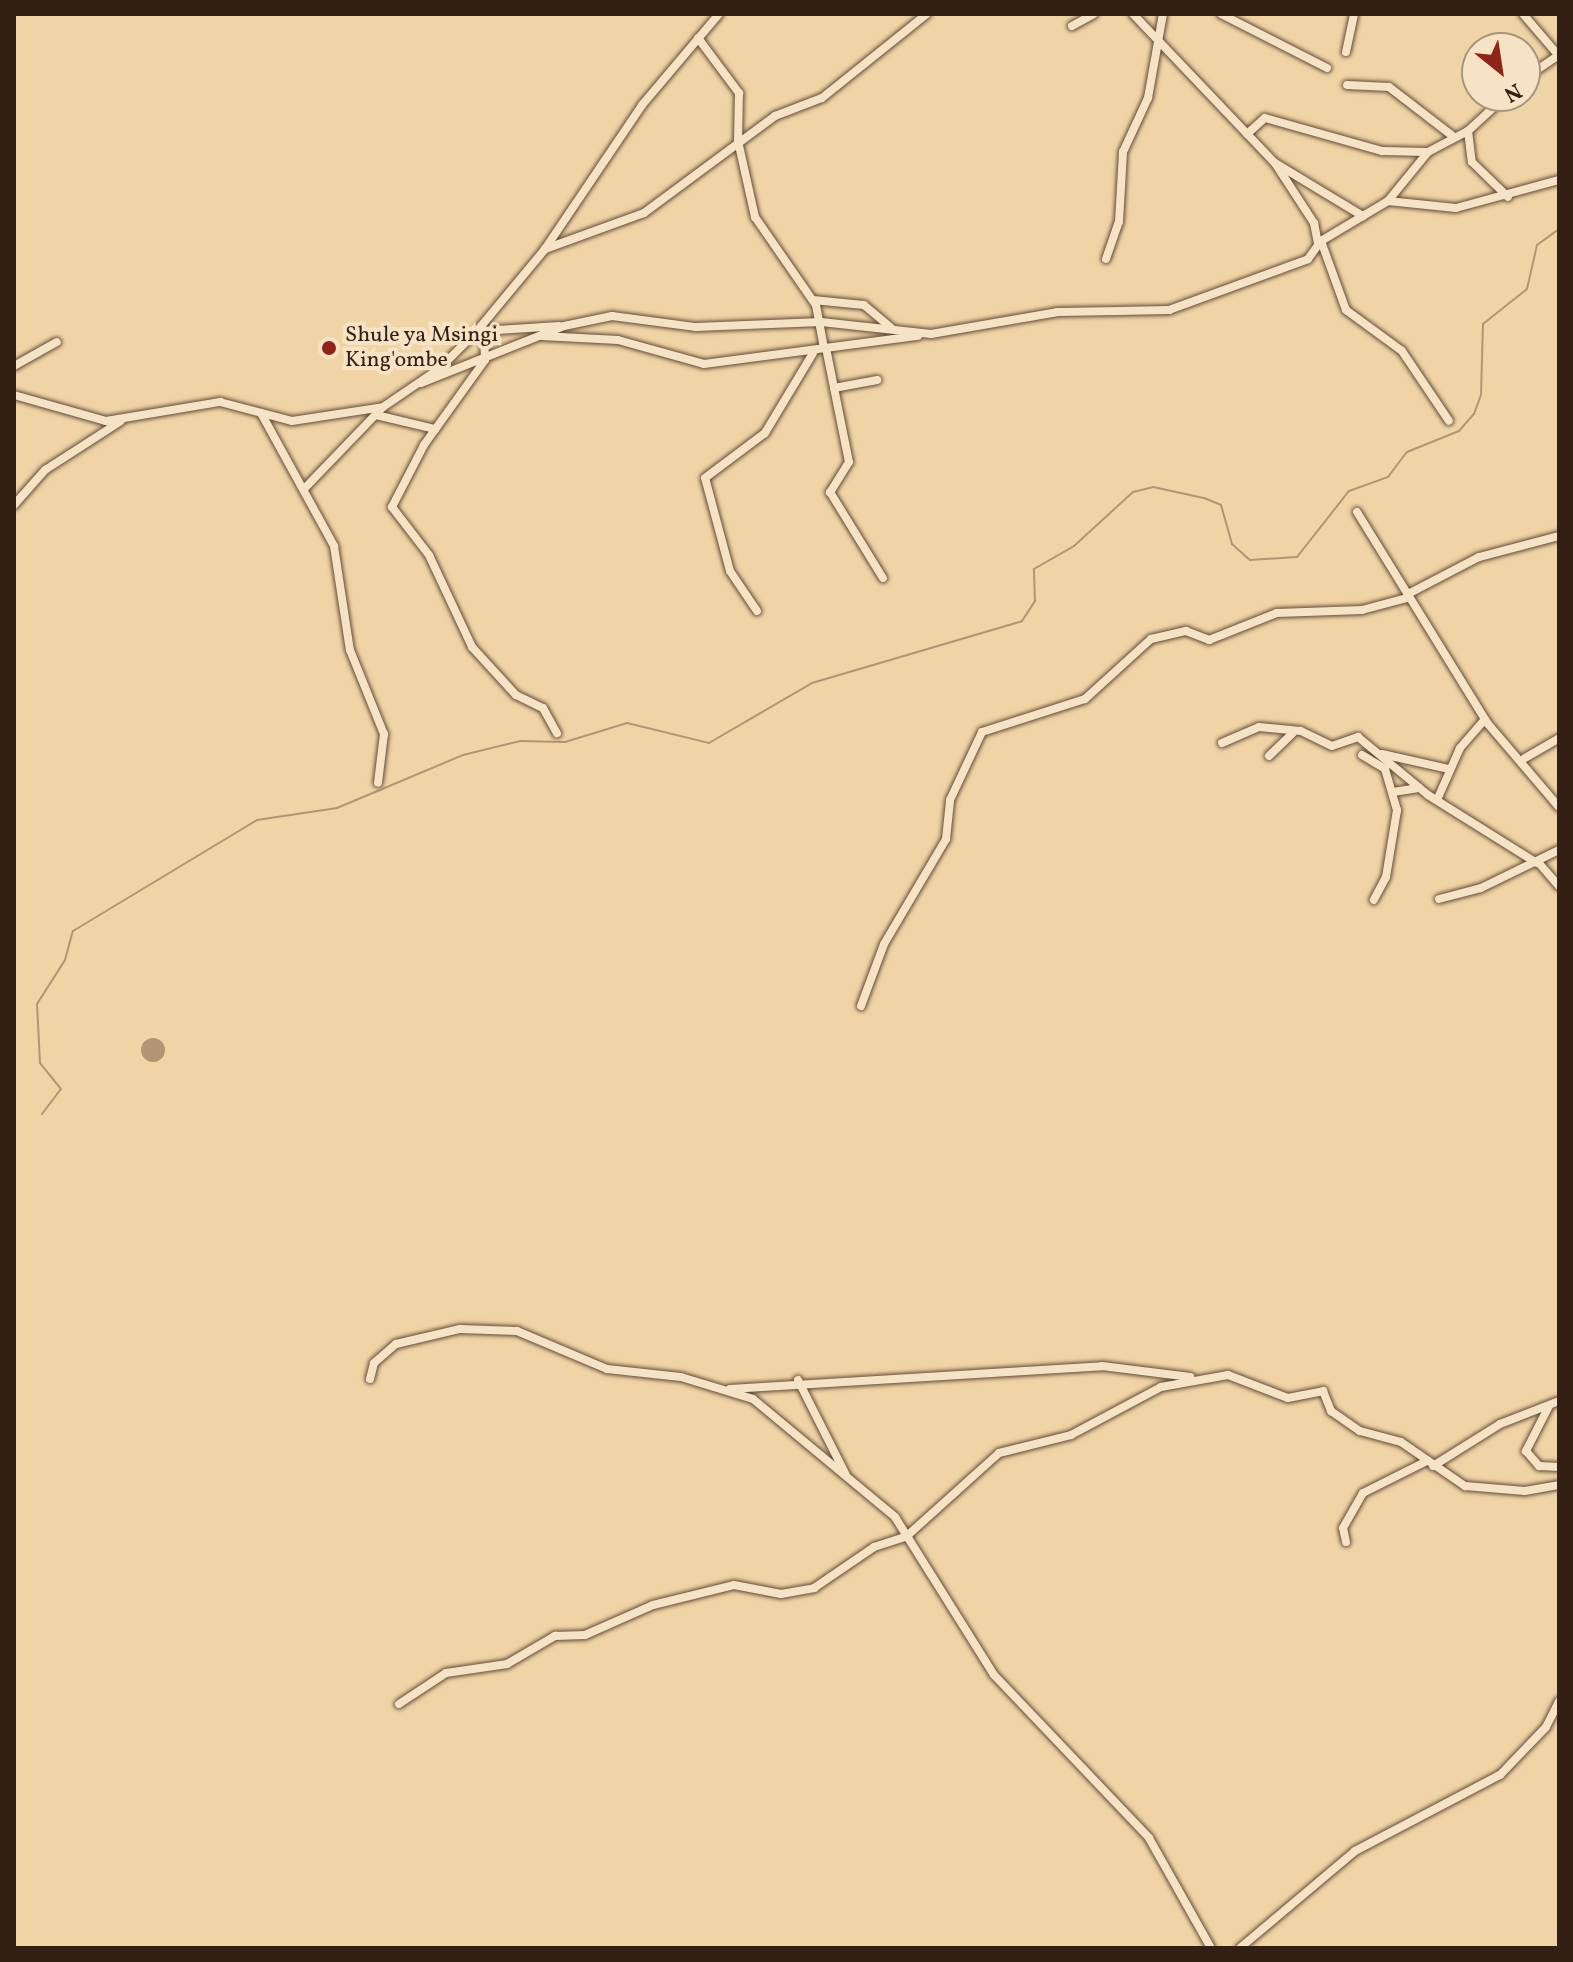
<!DOCTYPE html>
<html>
<head>
<meta charset="utf-8">
<style>
  body { margin:0 }
  #map { position:relative; width:1573px; height:1962px; overflow:hidden; background:#f1d4a6; font-family:Vollkorn,serif }
  div>[style] { position:absolute }
  [style*='--x'] { left:calc(var(--x)*1px); top:calc(var(--y)*1px); width:calc(var(--w)*1px); rotate:calc(var(--a)*1deg) }
  .water>* { inset:0; background:#b09674 }
  .round { border-radius:50% }
  .stream>* { height:2px; margin:-1px; padding:0 1px; transform-origin:1px; border-radius:1px; background:#b09674 }
  .roads { filter:drop-shadow(0 0 2px #624c38) drop-shadow(0 0 2px #624c38) }
  .street>* { height:8px; margin:-4px; padding:0 4px; transform-origin:4px; border-radius:4px; background:#f6e3c5 }
  .dots>* { width:22px; height:22px; translate:-50% -50%; box-sizing:border-box; border:4px solid #f6e3c5; border-radius:50% }
  span { translate:-50% -50%; white-space:nowrap; text-align:center; line-height:1.15; -webkit-text-stroke:8px #f6e3c5; paint-order:stroke }
  .poi-label { font-size:22px; color:#331f14 }
  .left { translate:0 -50%; text-align:left }
  .frame { position:absolute; inset:0; border:16px solid #331f14; pointer-events:none }
  .north { position:absolute; left:1461px; top:32px; width:80px; height:80px; box-sizing:border-box; background:#f6e3c5; border:2px solid #a8957e; border-radius:50%; rotate:150deg; font-size:22px; font-weight:700; line-height:32px; text-align:center; color:#331f14 }
  .north::after { content:''; display:block; margin:auto; width:28px; height:36px; background:#8f2418; clip-path:polygon(50% 0,100% 100%,50% 72%,0 100%) }
</style>
</head>
<body>
<div id="map">
  <div class="water">
    <i class="round" style="left:141px;top:1038px;width:24px;height:24px"></i>
  </div>
  <div class="stream">
    <i style="--x:42;--y:1114;--w:31;--a:-53"></i>
    <i style="--x:61;--y:1089;--w:33;--a:-129"></i>
    <i style="--x:40;--y:1063;--w:59;--a:-92.9"></i>
    <i style="--x:37;--y:1004;--w:52;--a:-57.5"></i>
    <i style="--x:65;--y:960;--w:30;--a:-75"></i>
    <i style="--x:73;--y:931;--w:215;--a:-31.1"></i>
    <i style="--x:257;--y:820;--w:81;--a:-8.5"></i>
    <i style="--x:337;--y:808;--w:137;--a:-22.8"></i>
    <i style="--x:463;--y:755;--w:59;--a:-13.8"></i>
    <i style="--x:520;--y:741;--w:45;--a:1.3"></i>
    <i style="--x:565;--y:742;--w:65;--a:-17"></i>
    <i style="--x:627;--y:723;--w:84;--a:13.7"></i>
    <i style="--x:709;--y:743;--w:119;--a:-30.2"></i>
    <i style="--x:812;--y:683;--w:219;--a:-16.4"></i>
    <i style="--x:1022;--y:621;--w:24;--a:-57"></i>
    <i style="--x:1035;--y:601;--w:32;--a:-92"></i>
    <i style="--x:1034;--y:569;--w:46;--a:-29.9"></i>
    <i style="--x:1074;--y:546;--w:80;--a:-42.5"></i>
    <i style="--x:1133;--y:492;--w:21;--a:-14"></i>
    <i style="--x:1153;--y:487;--w:52;--a:12.2"></i>
    <i style="--x:1204;--y:498;--w:18;--a:22"></i>
    <i style="--x:1221;--y:505;--w:41;--a:74.2"></i>
    <i style="--x:1232;--y:544;--w:24;--a:42"></i>
    <i style="--x:1250;--y:560;--w:47;--a:-3.7"></i>
    <i style="--x:1297;--y:557;--w:84;--a:-51.8"></i>
    <i style="--x:1349;--y:491;--w:41;--a:-19.7"></i>
    <i style="--x:1388;--y:477;--w:31;--a:-53"></i>
    <i style="--x:1407;--y:452;--w:56;--a:-22"></i>
    <i style="--x:1459;--y:431;--w:23;--a:-49"></i>
    <i style="--x:1474;--y:414;--w:20;--a:-70"></i>
    <i style="--x:1481;--y:395;--w:71;--a:-88.4"></i>
    <i style="--x:1483;--y:324;--w:56;--a:-38.5"></i>
    <i style="--x:1527;--y:289;--w:45;--a:-77.2"></i>
    <i style="--x:1537;--y:245;--w:27;--a:-36"></i>
  </div>
  <div class="roads">
    <div class="street">
      <i style="--x:1133;--y:14;--w:206;--a:46.4"></i>
      <i style="--x:1275;--y:163;--w:103;--a:31.1"></i>
      <i style="--x:1221;--y:14;--w:119;--a:27"></i>
      <i style="--x:1523;--y:14;--w:55;--a:49.4"></i>
      <i style="--x:1072;--y:26;--w:25;--a:-29"></i>
      <i style="--x:698;--y:38;--w:69;--a:53.3"></i>
      <i style="--x:739;--y:93;--w:48;--a:91.2"></i>
      <i style="--x:738;--y:141;--w:78;--a:77.4"></i>
      <i style="--x:755;--y:217;--w:107;--a:55.3"></i>
      <i style="--x:816;--y:305;--w:44;--a:79.5"></i>
      <i style="--x:1346;--y:52;--w:39;--a:-78"></i>
      <i style="--x:1525;--y:78;--w:41;--a:-34.1"></i>
      <i style="--x:1347;--y:85;--w:42;--a:2.7"></i>
      <i style="--x:1389;--y:87;--w:82;--a:37.6"></i>
      <i style="--x:1468;--y:131;--w:31;--a:83"></i>
      <i style="--x:1472;--y:162;--w:50;--a:44.2"></i>
      <i style="--x:1247;--y:134;--w:24;--a:-42"></i>
      <i style="--x:1265;--y:118;--w:122;--a:15.8"></i>
      <i style="--x:1382;--y:151;--w:46;--a:1.2"></i>
      <i style="--x:1275;--y:163;--w:72;--a:57"></i>
      <i style="--x:1314;--y:223;--w:21;--a:79"></i>
      <i style="--x:1388;--y:201;--w:68;--a:5.9"></i>
      <i style="--x:1456;--y:208;--w:107;--a:-15.2"></i>
      <i style="--x:1321;--y:241;--w:73;--a:70.1"></i>
      <i style="--x:1346;--y:310;--w:69;--a:36.2"></i>
      <i style="--x:1402;--y:351;--w:84;--a:56.1"></i>
      <i style="--x:545;--y:249;--w:105;--a:-20"></i>
      <i style="--x:644;--y:213;--w:163;--a:-36.5"></i>
      <i style="--x:775;--y:116;--w:50;--a:-21"></i>
      <i style="--x:822;--y:98;--w:134;--a:-38.7"></i>
      <i style="--x:1106;--y:259;--w:39;--a:-71"></i>
      <i style="--x:1119;--y:222;--w:70;--a:-86.7"></i>
      <i style="--x:1123;--y:152;--w:60;--a:-65.2"></i>
      <i style="--x:1148;--y:98;--w:85;--a:-79.9"></i>
      <i style="--x:813;--y:300;--w:51;--a:5.6"></i>
      <i style="--x:864;--y:305;--w:35;--a:40"></i>
      <i style="--x:482;--y:331;--w:77;--a:-3.7"></i>
      <i style="--x:484;--y:332;--w:28;--a:88"></i>
      <i style="--x:485;--y:360;--w:105;--a:125.7"></i>
      <i style="--x:424;--y:445;--w:70;--a:117.3"></i>
      <i style="--x:392;--y:507;--w:61;--a:52.4"></i>
      <i style="--x:429;--y:555;--w:102;--a:64.9"></i>
      <i style="--x:472;--y:647;--w:65;--a:47.5"></i>
      <i style="--x:516;--y:695;--w:30;--a:26"></i>
      <i style="--x:543;--y:708;--w:29;--a:61"></i>
      <i style="--x:542;--y:336;--w:76;--a:3"></i>
      <i style="--x:618;--y:340;--w:89;--a:15.6"></i>
      <i style="--x:704;--y:364;--w:216;--a:-7.5"></i>
      <i style="--x:826;--y:348;--w:116;--a:78.6"></i>
      <i style="--x:849;--y:462;--w:36;--a:122"></i>
      <i style="--x:830;--y:492;--w:101;--a:58.4"></i>
      <i style="--x:14;--y:366;--w:49;--a:-29.2"></i>
      <i style="--x:421;--y:383;--w:154;--a:-21.7"></i>
      <i style="--x:564;--y:326;--w:49;--a:-11.8"></i>
      <i style="--x:612;--y:316;--w:85;--a:7.5"></i>
      <i style="--x:696;--y:327;--w:125;--a:-2.3"></i>
      <i style="--x:821;--y:322;--w:111;--a:6.2"></i>
      <i style="--x:931;--y:334;--w:129;--a:-9.8"></i>
      <i style="--x:1058;--y:312;--w:111;--a:-1"></i>
      <i style="--x:1169;--y:310;--w:148;--a:-20.1"></i>
      <i style="--x:1308;--y:259;--w:22;--a:-54"></i>
      <i style="--x:1321;--y:241;--w:78;--a:-30.8"></i>
      <i style="--x:1388;--y:201;--w:63;--a:-50.8"></i>
      <i style="--x:1428;--y:152;--w:45;--a:-27.7"></i>
      <i style="--x:1468;--y:131;--w:52;--a:-42.6"></i>
      <i style="--x:834;--y:388;--w:44;--a:-10.5"></i>
      <i style="--x:14;--y:395;--w:96;--a:15.8"></i>
      <i style="--x:106;--y:421;--w:116;--a:-9.5"></i>
      <i style="--x:220;--y:402;--w:74;--a:14.8"></i>
      <i style="--x:292;--y:421;--w:92;--a:-8.7"></i>
      <i style="--x:383;--y:407;--w:68;--a:-34.2"></i>
      <i style="--x:439;--y:369;--w:54;--a:-45"></i>
      <i style="--x:477;--y:331;--w:107;--a:-50.3"></i>
      <i style="--x:545;--y:249;--w:174;--a:-56"></i>
      <i style="--x:642;--y:105;--w:119;--a:-49.8"></i>
      <i style="--x:261;--y:413;--w:152;--a:61.2"></i>
      <i style="--x:334;--y:546;--w:105;--a:81.3"></i>
      <i style="--x:350;--y:650;--w:91;--a:68"></i>
      <i style="--x:384;--y:734;--w:49;--a:97"></i>
      <i style="--x:376;--y:415;--w:61;--a:13.3"></i>
      <i style="--x:304;--y:489;--w:111;--a:-46.1"></i>
      <i style="--x:14;--y:505;--w:47;--a:-48.5"></i>
      <i style="--x:45;--y:470;--w:90;--a:-32.8"></i>
      <i style="--x:1357;--y:512;--w:249;--a:58.3"></i>
      <i style="--x:1488;--y:724;--w:109;--a:49.5"></i>
      <i style="--x:1408;--y:594;--w:80;--a:-27.5"></i>
      <i style="--x:1479;--y:557;--w:83;--a:-14.7"></i>
      <i style="--x:757;--y:611;--w:48;--a:-124"></i>
      <i style="--x:730;--y:571;--w:96;--a:-105"></i>
      <i style="--x:705;--y:478;--w:75;--a:-36.9"></i>
      <i style="--x:765;--y:433;--w:93;--a:-59"></i>
      <i style="--x:1222;--y:743;--w:40;--a:-23.4"></i>
      <i style="--x:1259;--y:727;--w:42;--a:5.4"></i>
      <i style="--x:1301;--y:731;--w:34;--a:26"></i>
      <i style="--x:1332;--y:746;--w:28;--a:-19"></i>
      <i style="--x:1358;--y:737;--w:91;--a:39.6"></i>
      <i style="--x:1428;--y:795;--w:128;--a:32"></i>
      <i style="--x:1382;--y:754;--w:69;--a:12.6"></i>
      <i style="--x:1362;--y:755;--w:27;--a:31"></i>
      <i style="--x:1385;--y:769;--w:43;--a:73.7"></i>
      <i style="--x:1397;--y:810;--w:68;--a:99.3"></i>
      <i style="--x:1386;--y:877;--w:26;--a:118"></i>
      <i style="--x:1269;--y:756;--w:33;--a:-44"></i>
      <i style="--x:1525;--y:758;--w:39;--a:-30"></i>
      <i style="--x:1393;--y:792;--w:26;--a:-9"></i>
      <i style="--x:1437;--y:800;--w:57;--a:-66.1"></i>
      <i style="--x:1460;--y:748;--w:38;--a:-49"></i>
      <i style="--x:1538;--y:862;--w:32;--a:49"></i>
      <i style="--x:1439;--y:899;--w:43;--a:-14.7"></i>
      <i style="--x:1481;--y:888;--w:87;--a:-26"></i>
      <i style="--x:861;--y:1006;--w:66;--a:-69.6"></i>
      <i style="--x:884;--y:944;--w:122;--a:-59.4"></i>
      <i style="--x:946;--y:839;--w:39;--a:-84"></i>
      <i style="--x:950;--y:800;--w:75;--a:-64.8"></i>
      <i style="--x:982;--y:732;--w:108;--a:-17.8"></i>
      <i style="--x:1085;--y:699;--w:89;--a:-42.3"></i>
      <i style="--x:1151;--y:639;--w:36;--a:-13"></i>
      <i style="--x:1186;--y:631;--w:25;--a:21"></i>
      <i style="--x:1209;--y:640;--w:73;--a:-21.7"></i>
      <i style="--x:1277;--y:613;--w:85;--a:-2"></i>
      <i style="--x:1362;--y:610;--w:47;--a:-14.9"></i>
      <i style="--x:370;--y:1379;--w:16;--a:-76"></i>
      <i style="--x:374;--y:1363;--w:29;--a:-41"></i>
      <i style="--x:396;--y:1344;--w:66;--a:-13.2"></i>
      <i style="--x:460;--y:1329;--w:57;--a:2"></i>
      <i style="--x:517;--y:1331;--w:98;--a:22.9"></i>
      <i style="--x:607;--y:1369;--w:74;--a:6.2"></i>
      <i style="--x:681;--y:1377;--w:75;--a:17"></i>
      <i style="--x:753;--y:1399;--w:185;--a:39.7"></i>
      <i style="--x:895;--y:1517;--w:186;--a:57.9"></i>
      <i style="--x:994;--y:1675;--w:225;--a:46.4"></i>
      <i style="--x:1149;--y:1838;--w:126;--a:60.6"></i>
      <i style="--x:798;--y:1380;--w:106;--a:63.2"></i>
      <i style="--x:730;--y:1389;--w:373;--a:-3.5"></i>
      <i style="--x:1102;--y:1366;--w:89;--a:7.1"></i>
      <i style="--x:1549;--y:1406;--w:51;--a:117.1"></i>
      <i style="--x:1526;--y:1451;--w:20;--a:49"></i>
      <i style="--x:1539;--y:1466;--w:20;--a:3"></i>
      <i style="--x:1433;--y:1466;--w:79;--a:-32.1"></i>
      <i style="--x:1500;--y:1424;--w:63;--a:-21.3"></i>
      <i style="--x:908;--y:1535;--w:122;--a:-42"></i>
      <i style="--x:999;--y:1453;--w:74;--a:-14"></i>
      <i style="--x:1071;--y:1435;--w:102;--a:-28.1"></i>
      <i style="--x:1161;--y:1387;--w:68;--a:-10.2"></i>
      <i style="--x:1228;--y:1375;--w:64;--a:21"></i>
      <i style="--x:1288;--y:1398;--w:36;--a:-11"></i>
      <i style="--x:1323;--y:1391;--w:22;--a:68"></i>
      <i style="--x:1331;--y:1411;--w:35;--a:35"></i>
      <i style="--x:1360;--y:1431;--w:42;--a:15"></i>
      <i style="--x:1401;--y:1442;--w:78;--a:34.5"></i>
      <i style="--x:1465;--y:1486;--w:60;--a:4.8"></i>
      <i style="--x:1525;--y:1491;--w:35;--a:-10"></i>
      <i style="--x:1346;--y:1542;--w:14;--a:-102"></i>
      <i style="--x:1343;--y:1528;--w:40;--a:-60.3"></i>
      <i style="--x:1363;--y:1493;--w:72;--a:-26.6"></i>
      <i style="--x:399;--y:1704;--w:56;--a:-33.4"></i>
      <i style="--x:446;--y:1673;--w:62;--a:-8.4"></i>
      <i style="--x:507;--y:1664;--w:56;--a:-30.3"></i>
      <i style="--x:555;--y:1636;--w:30;--a:-2"></i>
      <i style="--x:585;--y:1635;--w:74;--a:-23.8"></i>
      <i style="--x:653;--y:1605;--w:83;--a:-13.9"></i>
      <i style="--x:734;--y:1585;--w:48;--a:10.8"></i>
      <i style="--x:781;--y:1594;--w:34;--a:-10"></i>
      <i style="--x:814;--y:1588;--w:73;--a:-34.3"></i>
      <i style="--x:874;--y:1547;--w:36;--a:-18"></i>
      <i style="--x:1240;--y:1948;--w:150;--a:-40.1"></i>
      <i style="--x:1355;--y:1851;--w:164;--a:-27.7"></i>
      <i style="--x:1500;--y:1775;--w:66;--a:-46.2"></i>
      <i style="--x:1546;--y:1727;--w:29;--a:-63"></i>
    </div>
  </div>
  <div class="dots">
    <i style="left:329px;top:348px;background:#8f2418"></i>
  </div>
  <div class="poi-label">
    <span class="left" style="left:345px;top:348px">Shule ya Msingi<br>King'ombe</span>
  </div>
  <div class="frame"></div>
  <div class="north">N</div>
</div>
</body>
</html>
